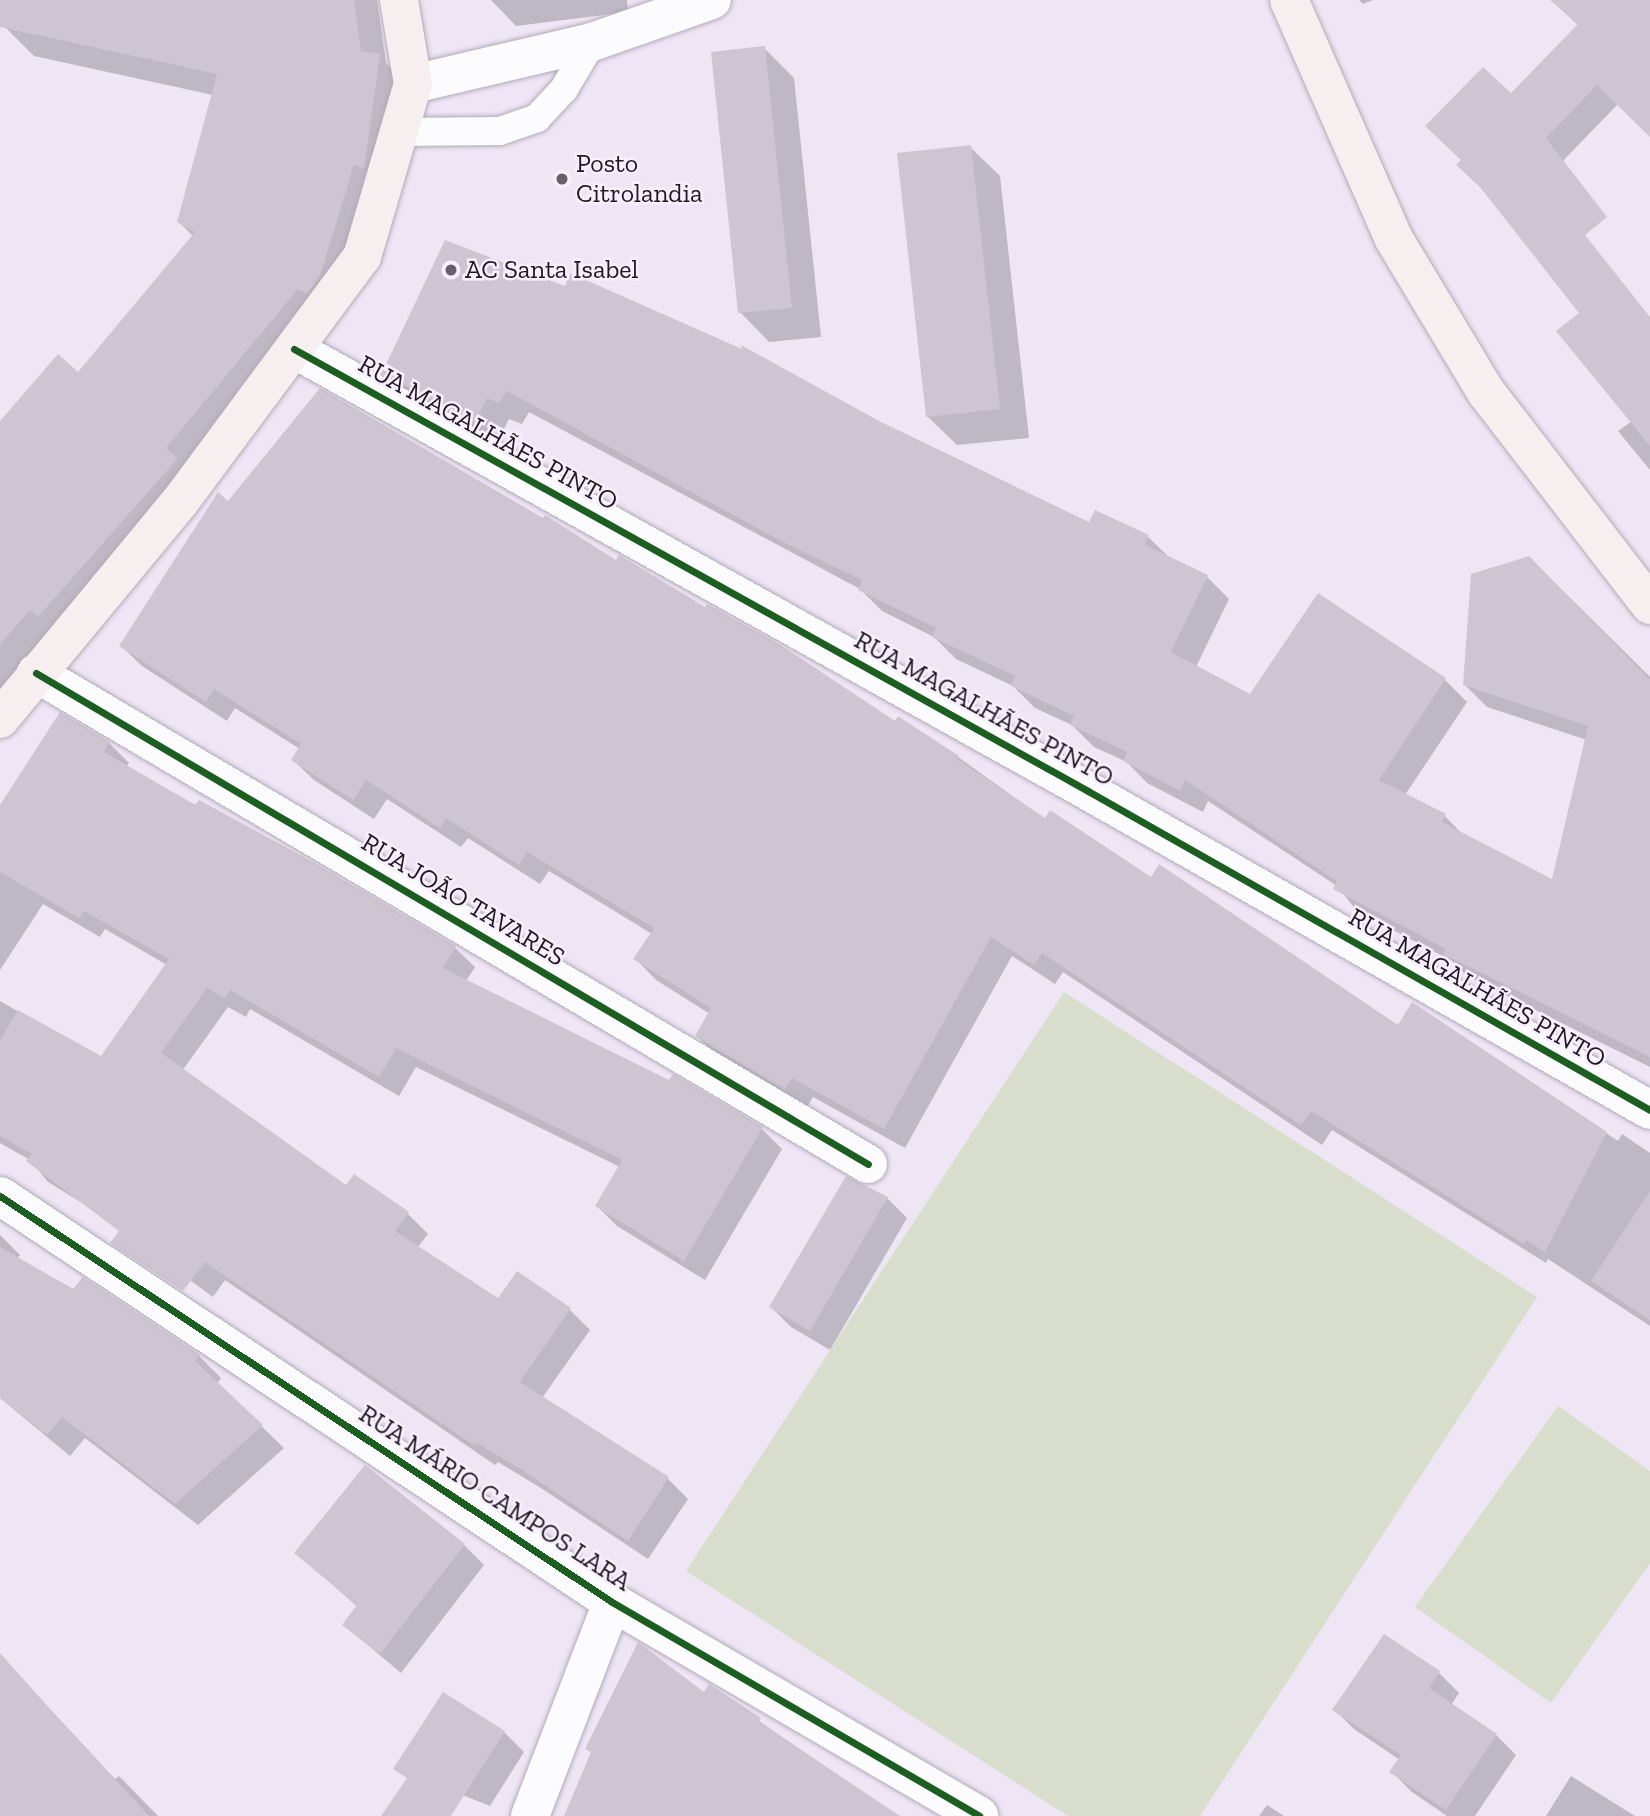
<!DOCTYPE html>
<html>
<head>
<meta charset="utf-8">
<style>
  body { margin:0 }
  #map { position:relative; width:1650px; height:1816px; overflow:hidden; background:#eee5f5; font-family:"Zilla Slab",serif }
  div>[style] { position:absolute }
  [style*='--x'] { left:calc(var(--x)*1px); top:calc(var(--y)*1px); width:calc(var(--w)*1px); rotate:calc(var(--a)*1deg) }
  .green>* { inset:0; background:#d9decc }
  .shadow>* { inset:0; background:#0003 }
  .building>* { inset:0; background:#cdc6d2 }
  .roads { filter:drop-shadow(0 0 2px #b2abb7) drop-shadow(0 0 2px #b2abb7) }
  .lane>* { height:28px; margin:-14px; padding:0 14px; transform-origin:14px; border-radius:14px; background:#fcfbfe }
  .street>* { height:38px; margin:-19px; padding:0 19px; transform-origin:19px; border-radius:19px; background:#fcfbfe }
  .secondary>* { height:38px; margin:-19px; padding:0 19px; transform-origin:19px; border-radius:19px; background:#f5f0ef }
  .cycleway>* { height:7px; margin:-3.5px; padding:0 3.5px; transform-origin:3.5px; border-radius:3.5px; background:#1b5e20 }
  .dots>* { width:19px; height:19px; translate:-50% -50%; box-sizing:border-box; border:4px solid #f7f0fc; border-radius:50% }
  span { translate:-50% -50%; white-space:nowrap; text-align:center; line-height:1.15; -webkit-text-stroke:5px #f7f0fc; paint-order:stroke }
  .poi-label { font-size:26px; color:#1e1823 }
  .left { translate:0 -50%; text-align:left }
  .street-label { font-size:26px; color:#1e1823 }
</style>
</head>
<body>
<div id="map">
  <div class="green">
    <i style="clip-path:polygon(1064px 992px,1537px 1297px,1200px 1816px,1068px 1816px,686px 1571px)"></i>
    <i style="clip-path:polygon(1558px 1406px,1650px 1471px,1650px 1563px,1551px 1703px,1415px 1607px)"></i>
  </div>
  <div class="shadow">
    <i style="clip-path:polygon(18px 0,377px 0,386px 63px,407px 84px,348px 305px,0 705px,0 424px,79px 374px,194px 237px,179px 222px,213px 95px,34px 56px,6px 28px)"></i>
    <i style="clip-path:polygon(491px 0,627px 0,628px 12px,516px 26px)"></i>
    <i style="clip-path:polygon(1359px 0,1373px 0,1363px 4px)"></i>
    <i style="clip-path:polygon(1551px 0,1650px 0,1650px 134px,1618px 104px,1555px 169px,1511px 95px,1579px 26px)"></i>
    <i style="clip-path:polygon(764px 48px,794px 78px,821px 337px,769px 342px,740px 312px)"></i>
    <i style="clip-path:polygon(970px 147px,1000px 176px,1029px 438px,957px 445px,927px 416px)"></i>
    <i style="clip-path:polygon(1650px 339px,1650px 470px,1618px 431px,1632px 421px)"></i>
    <i style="clip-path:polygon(384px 373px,879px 423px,1090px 525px,1148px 537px,1172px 560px,1207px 577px,1229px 599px,1196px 667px,1251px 696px,1318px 595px,1445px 680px,1467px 702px,1405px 795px,1445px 816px,1463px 835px,1553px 881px,1587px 740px,1487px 707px,1464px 684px,1529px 557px,1650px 677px,1650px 1067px,1467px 976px,1452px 961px,1357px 911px,1337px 886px,1208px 801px,1203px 812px,1147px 783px,1127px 762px,1094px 747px,1072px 725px,1035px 708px,1013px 686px,956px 659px,934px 637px,882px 611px,860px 589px,529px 412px,522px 424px,509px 419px,496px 445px,407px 395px)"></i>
    <i style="clip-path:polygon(228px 503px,616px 562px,958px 757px,1046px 820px,1398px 1027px,1413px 1004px,1618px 1141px,1622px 1134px,1650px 1153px,1650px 1326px,1548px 1259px,1546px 1263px,1332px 1130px,1322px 1145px,1063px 972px,1055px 984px,1012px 956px,905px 1148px,813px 1097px,806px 1109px,718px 1057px,697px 1036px,710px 1014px,656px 980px,636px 959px,652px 934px,549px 871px,540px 884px,468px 838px,461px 847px,387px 799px,374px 819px,314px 780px,293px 760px,300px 749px,235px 708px,227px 721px,142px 666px,121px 646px)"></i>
    <i style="clip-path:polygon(109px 743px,129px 763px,126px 767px,454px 947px,475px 967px,466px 981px,762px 1129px,782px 1149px,705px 1280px,617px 1226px,597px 1206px,620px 1167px,416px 1067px,399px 1096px,250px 1009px,246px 1017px,228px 1007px,182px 1071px,346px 1188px,408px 1214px,428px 1234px,417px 1248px,498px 1300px,517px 1273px,570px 1310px,590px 1330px,542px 1398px,668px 1479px,688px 1499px,648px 1559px,544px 1490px,498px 1462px,495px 1465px,225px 1280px,213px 1297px,100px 1214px,48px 1182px,30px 1160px,0 1143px,0 1001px,101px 1059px,167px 965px,105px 929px,100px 937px,43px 904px,0 970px,0 809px)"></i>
    <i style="clip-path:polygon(846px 1178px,887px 1198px,907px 1218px,830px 1350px,791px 1327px,771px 1307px)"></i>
    <i style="clip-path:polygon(0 1235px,20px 1255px,17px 1259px,199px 1356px,221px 1378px,217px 1384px,284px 1448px,198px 1525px,85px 1438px,70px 1456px,0 1398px)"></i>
    <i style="clip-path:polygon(464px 1545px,484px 1565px,401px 1673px,344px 1625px,358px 1607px,296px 1553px)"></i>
    <i style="clip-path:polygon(11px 1667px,115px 1779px,119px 1776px,158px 1816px,0 1816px,0 1669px)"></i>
    <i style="clip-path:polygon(1439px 1673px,1459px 1693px,1451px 1705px,1496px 1735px,1516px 1755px,1475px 1816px,1447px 1816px,1412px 1792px,1392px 1772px,1400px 1760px,1354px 1729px,1334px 1709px)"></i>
    <i style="clip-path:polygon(709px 1687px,898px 1816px,580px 1816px)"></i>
    <i style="clip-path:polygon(444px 1694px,504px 1732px,524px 1752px,490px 1806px,422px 1779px)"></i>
    <i style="clip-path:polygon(1571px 1776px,1635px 1816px,1546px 1816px)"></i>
    <i style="clip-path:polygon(1267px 1805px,1284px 1816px,1259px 1816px)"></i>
  </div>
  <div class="building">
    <i style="clip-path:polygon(0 0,354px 0,361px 51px,380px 54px,364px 168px,354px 165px,320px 276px,307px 294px,298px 289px,166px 448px,178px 458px,38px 617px,30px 610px,0 644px,0 421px,58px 354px,78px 372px,195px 232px,177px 222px,217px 74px,0 27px)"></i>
    <i style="clip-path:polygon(1550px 0,1650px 0,1650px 137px,1597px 85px,1546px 138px,1607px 217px,1585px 235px,1650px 317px,1650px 446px,1556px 331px,1579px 313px,1480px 187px,1456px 165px,1461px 160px,1425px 126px,1483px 67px,1511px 93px,1578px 24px)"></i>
    <i style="clip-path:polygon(765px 46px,792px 308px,738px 313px,711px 52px)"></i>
    <i style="clip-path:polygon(971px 145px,1000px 409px,926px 417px,897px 153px)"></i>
    <i style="clip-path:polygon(445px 240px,565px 286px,570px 273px,742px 349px,741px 345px,879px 421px,1089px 522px,1095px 510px,1149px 535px,1145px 545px,1208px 575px,1171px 652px,1250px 694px,1318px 593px,1446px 678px,1379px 780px,1446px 814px,1442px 822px,1552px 879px,1588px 726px,1463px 685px,1471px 574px,1529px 556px,1650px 680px,1650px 1057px,1443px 954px,1446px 949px,1333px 889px,1337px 881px,1185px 780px,1180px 791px,1123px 761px,1127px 752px,1070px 725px,1074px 716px,1011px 686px,1015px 676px,932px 637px,936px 628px,858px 590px,862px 580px,779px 540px,507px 391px,499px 403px,487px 398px,474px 424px,382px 373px)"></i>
    <i style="clip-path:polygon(320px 388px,543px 518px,545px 515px,616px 560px,619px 555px,705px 607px,707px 604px,779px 644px,895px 721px,898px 716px,959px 756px,957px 759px,1045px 818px,1050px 810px,1151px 877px,1159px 864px,1398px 1025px,1412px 1002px,1607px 1132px,1545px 1252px,1527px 1240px,1524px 1244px,1311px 1111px,1301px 1125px,1042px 953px,1034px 965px,991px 937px,884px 1129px,792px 1078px,785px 1090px,695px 1036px,711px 1008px,633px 959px,654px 928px,527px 852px,519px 865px,446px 818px,440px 828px,366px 780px,353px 800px,291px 760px,301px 744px,214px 689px,206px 702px,119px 646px,218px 492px,228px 501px)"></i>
    <i style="clip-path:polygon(60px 712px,110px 742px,104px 752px,195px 805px,199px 800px,313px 862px,456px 946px,443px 968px,669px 1080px,673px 1074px,763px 1127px,684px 1261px,595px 1206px,622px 1160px,396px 1048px,379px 1077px,230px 990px,225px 998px,207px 988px,161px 1053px,346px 1185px,354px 1174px,409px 1212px,395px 1231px,498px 1298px,517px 1271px,571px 1308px,520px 1382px,669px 1477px,628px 1541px,522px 1470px,477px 1443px,475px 1446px,205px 1262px,183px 1291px,110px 1243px,119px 1231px,26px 1161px,32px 1154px,0 1136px,0 1041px,18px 1010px,101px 1056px,169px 959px,84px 911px,79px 918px,0 872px,0 805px)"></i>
    <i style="clip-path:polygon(846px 1176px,888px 1197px,810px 1331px,769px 1307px)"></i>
    <i style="clip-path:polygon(1650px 1191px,1650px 1320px,1591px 1281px)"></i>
    <i style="clip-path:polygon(0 1247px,73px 1289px,83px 1277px,200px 1355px,195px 1361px,263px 1425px,175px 1504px,62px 1417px,47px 1435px,0 1398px)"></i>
    <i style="clip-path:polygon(365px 1465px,465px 1544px,380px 1654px,342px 1625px,357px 1605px,294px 1553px)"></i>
    <i style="clip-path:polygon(1384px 1634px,1440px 1671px,1429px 1688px,1497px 1734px,1446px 1810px,1389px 1772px,1401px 1755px,1332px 1710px)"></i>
    <i style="clip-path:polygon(638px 1642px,704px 1692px,709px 1684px,761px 1718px,759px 1722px,900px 1816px,564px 1816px,591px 1752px,585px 1749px)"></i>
    <i style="clip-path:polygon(0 1653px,59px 1719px,149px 1816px,0 1816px)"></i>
    <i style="clip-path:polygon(443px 1692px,505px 1731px,451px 1816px,381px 1816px,407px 1778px,393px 1769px)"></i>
  </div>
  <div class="roads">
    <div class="lane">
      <i style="--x:399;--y:132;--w:101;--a:-0.6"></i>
      <i style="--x:500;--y:131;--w:39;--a:-19"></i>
      <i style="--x:537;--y:118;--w:40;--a:-47"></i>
      <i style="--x:564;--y:89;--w:55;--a:-59.2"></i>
    </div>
    <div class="street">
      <i style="--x:413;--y:84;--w:184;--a:-13.2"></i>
      <i style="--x:592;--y:42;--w:127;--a:-19.3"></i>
      <i style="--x:294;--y:349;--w:909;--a:29.1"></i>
      <i style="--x:1088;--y:791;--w:646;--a:29.58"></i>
      <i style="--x:36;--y:673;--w:966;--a:30.55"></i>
      <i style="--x:0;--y:1196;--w:734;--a:33.56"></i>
      <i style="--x:612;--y:1602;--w:425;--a:30.2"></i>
      <i style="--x:530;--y:1816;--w:229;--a:-69"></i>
    </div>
    <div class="secondary">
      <i style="--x:1289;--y:0;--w:261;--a:66.3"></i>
      <i style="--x:1394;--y:239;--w:179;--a:59"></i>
      <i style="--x:1486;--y:392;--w:269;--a:52.4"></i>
      <i style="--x:0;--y:719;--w:281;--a:-50.4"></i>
      <i style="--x:179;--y:503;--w:307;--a:-53.4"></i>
      <i style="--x:362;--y:257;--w:180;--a:-73.6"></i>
      <i style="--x:413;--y:84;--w:85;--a:-99.5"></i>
    </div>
  </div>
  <div class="cycleway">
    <i style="--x:294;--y:349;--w:909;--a:29.1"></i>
    <i style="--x:1088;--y:791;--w:646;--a:29.58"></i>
    <i style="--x:36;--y:673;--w:966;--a:30.55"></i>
    <i style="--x:0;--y:1196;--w:734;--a:33.56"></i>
    <i style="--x:612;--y:1602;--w:425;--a:30.2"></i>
  </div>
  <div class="dots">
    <i style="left:562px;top:179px;background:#67606c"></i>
    <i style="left:451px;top:270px;background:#67606c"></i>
  </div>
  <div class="poi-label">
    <span class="left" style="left:576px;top:179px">Posto<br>Citrolandia</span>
    <span class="left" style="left:465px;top:270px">AC Santa Isabel</span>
  </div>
  <div class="street-label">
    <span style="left:488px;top:433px;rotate:29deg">RUA MAGALHÃES PINTO</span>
    <span style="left:984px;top:709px;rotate:29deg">RUA MAGALHÃES PINTO</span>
    <span style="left:463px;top:900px;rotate:31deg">RUA JOÃO TAVARES</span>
    <span style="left:1477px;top:988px;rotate:30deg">RUA MAGALHÃES PINTO</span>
    <span style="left:495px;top:1498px;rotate:33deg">RUA MÁRIO CAMPOS LARA</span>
  </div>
</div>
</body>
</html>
